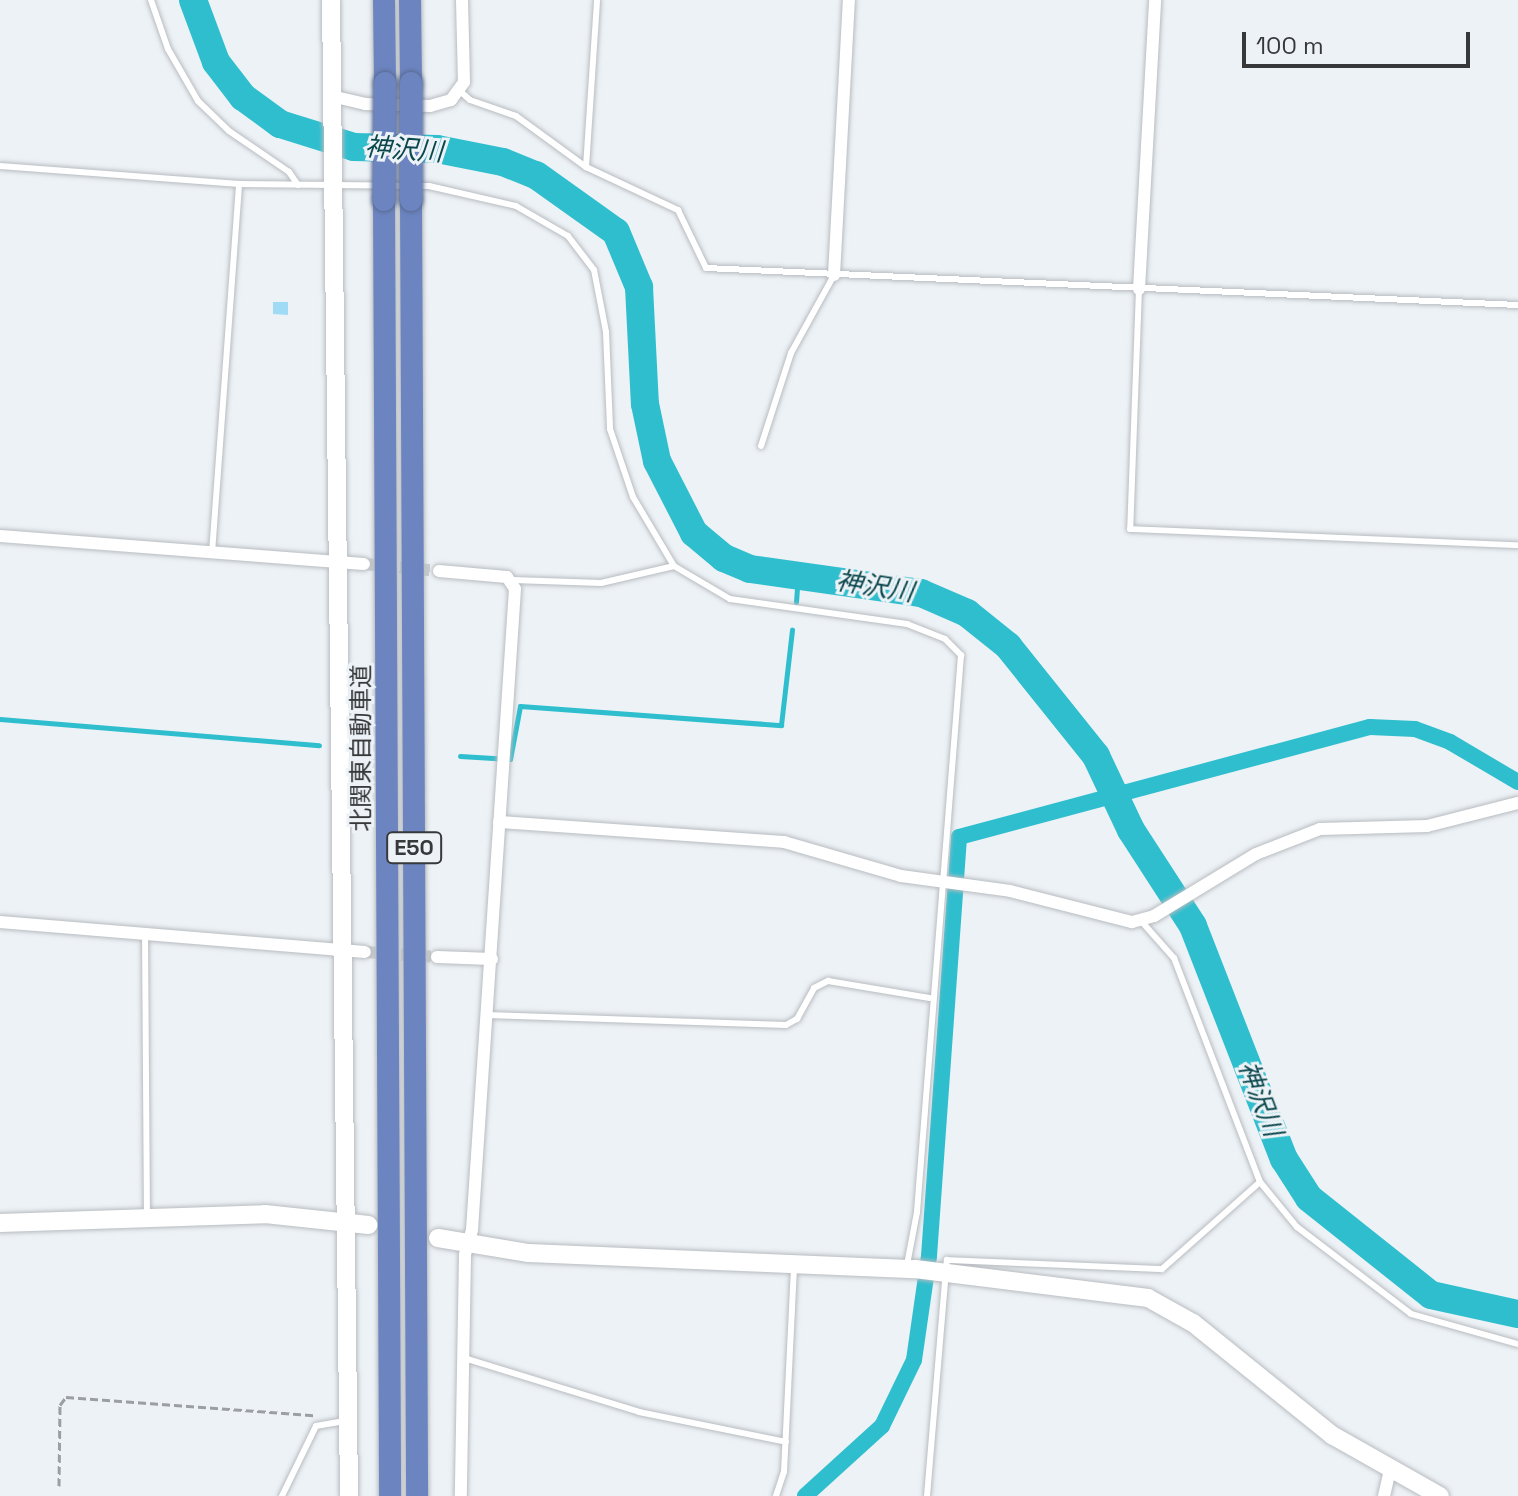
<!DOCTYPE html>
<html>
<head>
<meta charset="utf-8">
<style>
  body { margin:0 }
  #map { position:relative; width:1518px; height:1496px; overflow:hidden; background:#edf2f6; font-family:"Space Grotesk","Noto Sans JP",sans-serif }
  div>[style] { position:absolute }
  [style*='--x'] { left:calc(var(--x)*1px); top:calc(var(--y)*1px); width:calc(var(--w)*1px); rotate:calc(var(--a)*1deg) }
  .stream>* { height:5px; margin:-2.5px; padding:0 2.5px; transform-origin:2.5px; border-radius:2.5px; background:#2fbece }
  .canal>* { height:16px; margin:-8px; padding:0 8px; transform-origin:8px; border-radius:8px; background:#2fbece }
  .river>* { height:28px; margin:-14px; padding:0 14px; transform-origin:14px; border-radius:14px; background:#2fbece }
  .building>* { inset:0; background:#a0dbf5 }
  .street-tunnel>* { height:12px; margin-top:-6px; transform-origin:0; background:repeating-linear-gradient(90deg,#c8cdd0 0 12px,transparent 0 18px) }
  .path>* { height:3px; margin-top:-1.5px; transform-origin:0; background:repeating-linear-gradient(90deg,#9b9fa2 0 8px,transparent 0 12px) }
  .roads { filter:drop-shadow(0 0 2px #b8bcc0) drop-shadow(0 0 2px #b8bcc0) }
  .lane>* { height:6px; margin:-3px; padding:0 3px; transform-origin:3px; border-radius:3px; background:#fff }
  .street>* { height:12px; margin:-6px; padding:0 6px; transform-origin:6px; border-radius:6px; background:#fff }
  .secondary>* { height:18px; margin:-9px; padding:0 9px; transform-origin:9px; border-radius:9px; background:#fff }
  .highway>* { height:22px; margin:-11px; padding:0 11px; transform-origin:11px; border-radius:11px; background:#6c85c1 }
  .bridges { filter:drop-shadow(0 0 2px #596a92) drop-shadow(0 0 2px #596a92) }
  .highway-bridge>* { height:22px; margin:-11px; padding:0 11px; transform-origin:11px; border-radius:11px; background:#6c85c1 }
  span { translate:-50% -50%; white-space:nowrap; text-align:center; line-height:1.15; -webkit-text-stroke:6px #edf2f6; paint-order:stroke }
  .shield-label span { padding:2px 6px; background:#edf2f6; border:2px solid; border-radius:6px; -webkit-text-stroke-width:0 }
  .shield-label { font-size:22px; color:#36383a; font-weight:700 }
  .street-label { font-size:24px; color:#36383a }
  .water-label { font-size:26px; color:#0a484e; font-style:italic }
  .scale { position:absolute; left:1242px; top:32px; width:228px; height:36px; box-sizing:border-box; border:4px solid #36383a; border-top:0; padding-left:10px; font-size:24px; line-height:28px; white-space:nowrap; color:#36383a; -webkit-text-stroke:6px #edf2f6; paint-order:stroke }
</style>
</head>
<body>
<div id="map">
  <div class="stream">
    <i style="--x:796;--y:602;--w:29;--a:-86"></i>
    <i style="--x:0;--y:719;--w:320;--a:4.7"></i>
    <i style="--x:460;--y:756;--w:50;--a:3.4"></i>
    <i style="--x:510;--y:759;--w:54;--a:-79.3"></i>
    <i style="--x:520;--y:706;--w:262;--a:4.2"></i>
    <i style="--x:781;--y:725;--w:96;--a:-83.4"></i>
  </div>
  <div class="canal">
    <i style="--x:805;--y:1496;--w:104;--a:-42.3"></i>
    <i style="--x:882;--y:1426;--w:73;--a:-64.1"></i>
    <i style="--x:914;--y:1360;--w:105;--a:-81.8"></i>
    <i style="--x:929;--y:1256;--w:420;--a:-85.9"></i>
    <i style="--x:959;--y:837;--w:425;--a:-15"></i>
    <i style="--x:1370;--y:727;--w:45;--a:2.5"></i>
    <i style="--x:1415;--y:729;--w:37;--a:20"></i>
    <i style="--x:1450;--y:742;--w:79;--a:30.5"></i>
  </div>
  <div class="river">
    <i style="--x:193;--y:0;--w:66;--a:69.6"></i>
    <i style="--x:216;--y:62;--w:44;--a:52.4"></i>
    <i style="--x:243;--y:97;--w:46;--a:36.1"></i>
    <i style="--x:280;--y:124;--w:77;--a:17.3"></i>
    <i style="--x:354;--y:147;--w:83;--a:1.4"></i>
    <i style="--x:437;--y:149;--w:67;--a:11.1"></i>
    <i style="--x:503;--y:162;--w:35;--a:22"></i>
    <i style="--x:536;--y:175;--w:98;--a:35.5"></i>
    <i style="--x:616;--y:232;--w:60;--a:67.3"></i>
    <i style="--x:639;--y:287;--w:117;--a:87.1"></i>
    <i style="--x:645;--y:404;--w:58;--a:78.1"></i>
    <i style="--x:657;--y:461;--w:81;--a:62.8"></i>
    <i style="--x:694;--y:533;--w:39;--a:40"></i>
    <i style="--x:724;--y:558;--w:28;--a:23"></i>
    <i style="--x:750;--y:569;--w:173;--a:8"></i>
    <i style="--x:921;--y:593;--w:50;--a:23.5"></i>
    <i style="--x:967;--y:613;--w:53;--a:38.8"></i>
    <i style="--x:1008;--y:646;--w:141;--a:51.3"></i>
    <i style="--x:1096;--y:756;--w:82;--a:64.7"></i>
    <i style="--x:1131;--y:830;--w:114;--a:57.1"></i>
    <i style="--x:1193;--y:926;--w:250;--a:68.7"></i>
    <i style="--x:1284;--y:1159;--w:46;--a:57.3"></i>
    <i style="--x:1309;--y:1198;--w:156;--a:38.5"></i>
    <i style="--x:1431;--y:1295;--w:89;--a:12.3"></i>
  </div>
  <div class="building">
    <i style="clip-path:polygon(273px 302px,288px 302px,288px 315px,273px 314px)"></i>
  </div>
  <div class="street-tunnel">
    <i style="--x:364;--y:564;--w:75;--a:5.3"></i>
    <i style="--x:365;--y:952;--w:72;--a:4"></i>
  </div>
  <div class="path">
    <i style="--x:59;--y:1486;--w:81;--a:-89.3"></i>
    <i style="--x:60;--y:1405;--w:10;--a:-53"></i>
    <i style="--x:66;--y:1397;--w:248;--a:4.2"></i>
  </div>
  <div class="roads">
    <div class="lane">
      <i style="--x:151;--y:0;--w:52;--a:70.9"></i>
      <i style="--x:168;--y:49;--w:60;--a:60"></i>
      <i style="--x:198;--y:101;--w:43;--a:44.1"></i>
      <i style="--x:229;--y:131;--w:73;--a:34.3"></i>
      <i style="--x:289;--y:172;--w:16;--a:55"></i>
      <i style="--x:460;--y:91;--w:13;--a:42"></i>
      <i style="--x:470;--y:100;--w:49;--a:19.2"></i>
      <i style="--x:516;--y:116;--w:87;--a:36.1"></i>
      <i style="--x:586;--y:167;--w:102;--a:25.1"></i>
      <i style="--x:678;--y:210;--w:64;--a:64.2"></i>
      <i style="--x:706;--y:268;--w:813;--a:2.61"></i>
      <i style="--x:0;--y:166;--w:240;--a:4.3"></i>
      <i style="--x:239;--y:184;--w:190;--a:0.6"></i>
      <i style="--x:429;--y:186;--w:89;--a:12.9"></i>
      <i style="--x:516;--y:206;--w:60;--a:30"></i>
      <i style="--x:568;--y:236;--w:43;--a:52.6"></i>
      <i style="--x:594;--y:270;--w:63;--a:79"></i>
      <i style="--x:606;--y:332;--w:97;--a:87.6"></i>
      <i style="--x:610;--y:429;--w:72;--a:71.3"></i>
      <i style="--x:633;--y:497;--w:80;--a:59.3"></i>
      <i style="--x:674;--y:566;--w:65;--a:30.5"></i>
      <i style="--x:730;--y:599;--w:179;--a:8"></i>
      <i style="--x:907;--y:624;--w:41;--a:21.5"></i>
      <i style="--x:945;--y:639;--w:23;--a:45"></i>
      <i style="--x:961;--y:655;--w:559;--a:94.52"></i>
      <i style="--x:917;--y:1212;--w:54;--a:100.7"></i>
      <i style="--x:586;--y:167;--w:167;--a:-86.2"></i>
      <i style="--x:1139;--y:289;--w:240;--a:92.1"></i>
      <i style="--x:1130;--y:529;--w:388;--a:2.4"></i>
      <i style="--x:761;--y:446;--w:98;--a:-72.1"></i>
      <i style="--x:791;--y:353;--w:89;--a:-61.1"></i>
      <i style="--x:212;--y:553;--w:370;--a:-85.8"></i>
      <i style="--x:513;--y:580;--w:88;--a:2"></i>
      <i style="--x:601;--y:583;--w:75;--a:-13.1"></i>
      <i style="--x:1142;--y:922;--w:48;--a:48.4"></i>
      <i style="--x:1174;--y:958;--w:240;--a:69"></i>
      <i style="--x:1260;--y:1182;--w:58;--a:50.6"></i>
      <i style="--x:1297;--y:1227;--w:143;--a:37.3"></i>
      <i style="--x:1411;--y:1314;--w:111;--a:15.7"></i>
      <i style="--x:145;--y:933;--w:284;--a:89.6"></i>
      <i style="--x:487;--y:1015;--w:299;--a:1.9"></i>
      <i style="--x:786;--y:1025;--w:13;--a:-29"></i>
      <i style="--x:797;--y:1019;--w:35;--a:-61"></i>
      <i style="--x:814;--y:988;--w:16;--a:-27"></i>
      <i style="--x:828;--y:981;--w:103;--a:9.5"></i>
      <i style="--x:464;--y:1358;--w:183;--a:17.1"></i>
      <i style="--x:639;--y:1412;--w:150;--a:11.5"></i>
      <i style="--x:282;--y:1496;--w:78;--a:-64.1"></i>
      <i style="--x:316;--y:1426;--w:29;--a:-10"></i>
      <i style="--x:776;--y:1496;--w:25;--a:-72"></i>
      <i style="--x:784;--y:1472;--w:206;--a:-87.2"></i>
      <i style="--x:927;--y:1496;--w:237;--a:-85.2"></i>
      <i style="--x:947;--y:1260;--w:215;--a:2.4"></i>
      <i style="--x:1162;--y:1269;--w:131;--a:-41.6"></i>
    </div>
    <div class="street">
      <i style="--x:331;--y:96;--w:35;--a:13"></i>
      <i style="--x:365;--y:104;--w:65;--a:1.8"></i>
      <i style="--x:430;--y:106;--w:22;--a:-16"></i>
      <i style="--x:451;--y:100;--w:22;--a:-54"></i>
      <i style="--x:464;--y:82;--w:82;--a:-91.4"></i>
      <i style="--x:834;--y:275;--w:275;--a:-86.9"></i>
      <i style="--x:1139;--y:289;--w:289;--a:-86.8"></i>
      <i style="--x:0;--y:536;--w:365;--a:4.4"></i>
      <i style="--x:439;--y:571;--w:68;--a:5"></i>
      <i style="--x:507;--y:577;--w:14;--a:56"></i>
      <i style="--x:515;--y:589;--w:642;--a:93.84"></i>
      <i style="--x:472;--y:1230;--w:26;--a:106"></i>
      <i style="--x:465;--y:1255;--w:241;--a:91"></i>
      <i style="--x:499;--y:822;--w:286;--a:4"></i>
      <i style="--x:784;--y:842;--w:122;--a:16.2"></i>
      <i style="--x:901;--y:876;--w:110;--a:7.8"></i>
      <i style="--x:1010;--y:891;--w:126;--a:14.3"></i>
      <i style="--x:1132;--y:922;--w:23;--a:-15"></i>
      <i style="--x:1154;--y:916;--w:119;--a:-31.3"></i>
      <i style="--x:1256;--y:854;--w:69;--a:-21.3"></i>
      <i style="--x:1320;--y:829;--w:107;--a:-1.6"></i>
      <i style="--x:1427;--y:826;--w:94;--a:-14.2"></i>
      <i style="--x:0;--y:922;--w:366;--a:4.7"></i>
      <i style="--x:437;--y:957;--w:55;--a:2.1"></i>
      <i style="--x:1384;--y:1496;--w:28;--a:-77"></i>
    </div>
    <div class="secondary">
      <i style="--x:331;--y:0;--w:1496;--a:89.31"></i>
      <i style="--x:0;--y:1223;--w:265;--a:-1.9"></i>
      <i style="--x:265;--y:1214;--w:104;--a:6.1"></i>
      <i style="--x:438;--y:1238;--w:92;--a:9.4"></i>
      <i style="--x:529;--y:1253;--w:386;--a:2.4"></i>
      <i style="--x:915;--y:1269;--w:235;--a:7.1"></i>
      <i style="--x:1148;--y:1298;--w:51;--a:29.1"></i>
      <i style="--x:1193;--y:1323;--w:179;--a:38.9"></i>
      <i style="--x:1332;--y:1435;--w:124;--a:29.5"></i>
    </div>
    <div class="highway">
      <i style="--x:384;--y:0;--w:83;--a:89.3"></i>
      <i style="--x:410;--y:0;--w:83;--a:89.3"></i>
      <i style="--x:384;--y:200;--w:1296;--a:89.73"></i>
      <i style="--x:411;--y:200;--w:1296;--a:89.73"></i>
    </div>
  </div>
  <div class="bridges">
    <div class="highway-bridge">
      <i style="--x:411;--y:83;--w:117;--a:90"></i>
      <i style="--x:384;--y:200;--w:117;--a:-89.5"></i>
    </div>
  </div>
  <div class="shield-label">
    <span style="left:414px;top:848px">E50</span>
  </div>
  <div class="street-label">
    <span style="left:361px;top:748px;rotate:-90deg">北関東自動車道</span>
  </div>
  <div class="water-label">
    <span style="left:404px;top:150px;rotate:4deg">神沢川</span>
    <span style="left:875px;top:587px;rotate:9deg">神沢川</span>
    <span style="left:1260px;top:1099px;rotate:69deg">神沢川</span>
  </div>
  <div class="scale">100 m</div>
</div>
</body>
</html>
